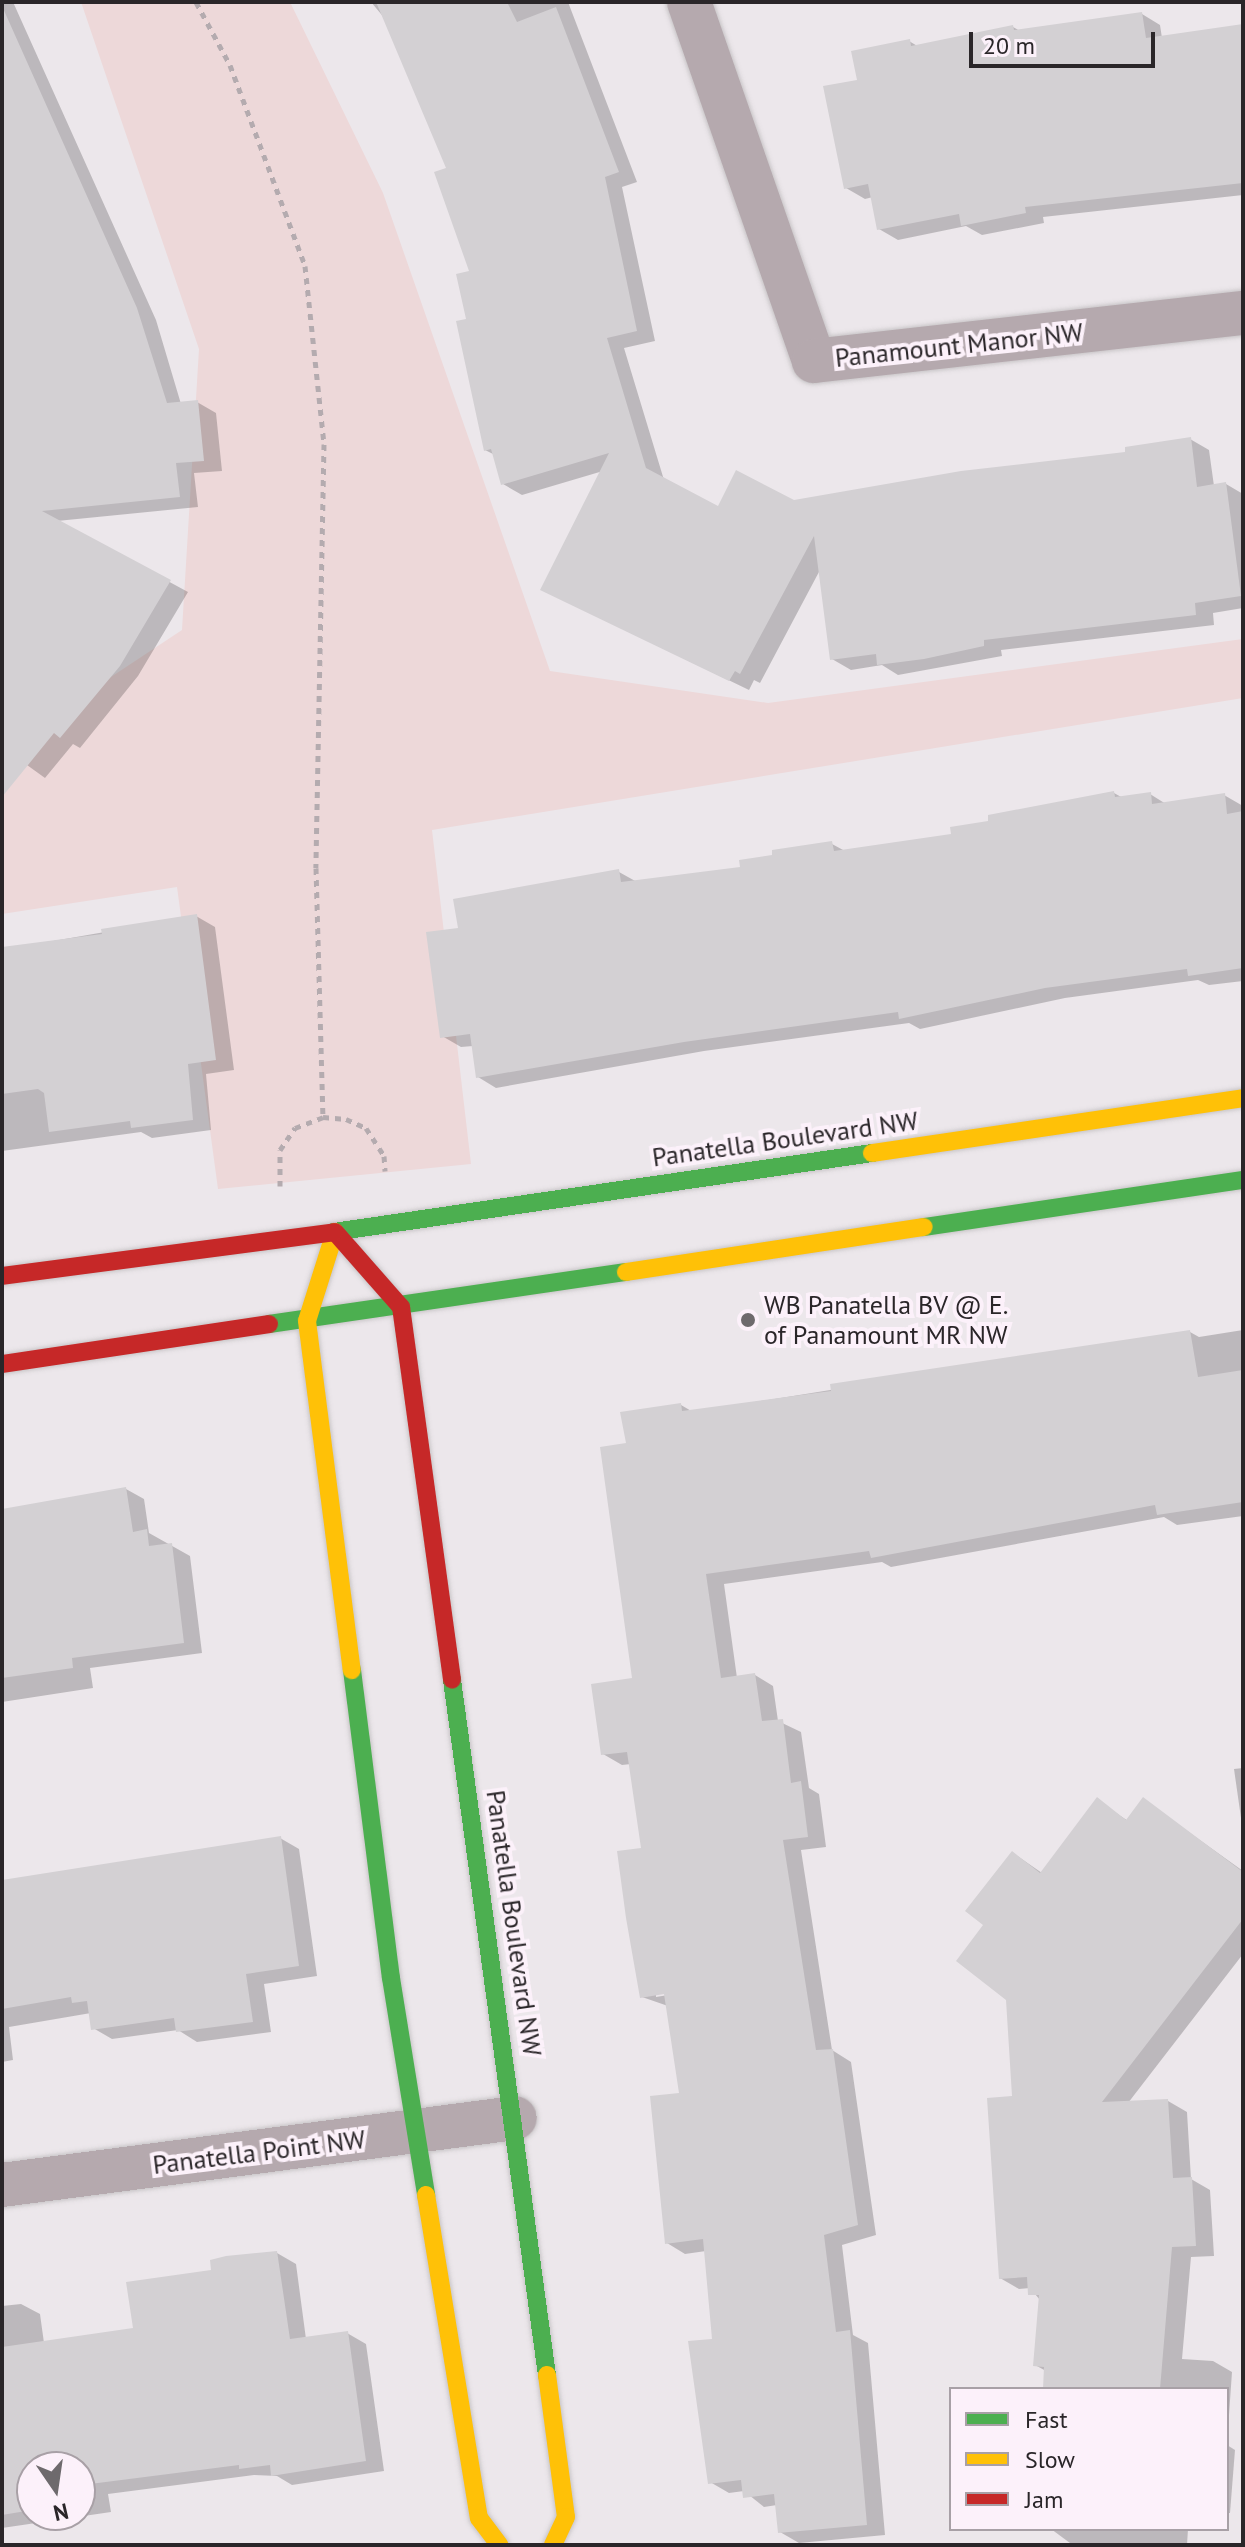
<!DOCTYPE html>
<html>
<head>
<meta charset="utf-8">
<style>
  body { margin:0 }
  #map { position:relative; width:1245px; height:2547px; overflow:hidden; background:#ece7eb; font-family:"PT Sans",sans-serif }
  div>[style] { position:absolute }
  [style*='--x'] { left:calc(var(--x)*1px); top:calc(var(--y)*1px); width:calc(var(--w)*1px); rotate:calc(var(--a)*1deg) }
  .green>* { inset:0; background:#edd8d9 }
  .shadow>* { inset:0; background:#0003 }
  .building>* { inset:0; background:#d3d0d3 }
  .path>* { height:5px; margin-top:-2.5px; transform-origin:0; background:repeating-linear-gradient(90deg,#b4abaf 0 6px,transparent 0 12px) }
  .roads { filter:drop-shadow(0 0 2px #c8c5c7) drop-shadow(0 0 2px #c8c5c7) }
  .street>* { height:44px; margin:-22px; padding:0 22px; transform-origin:22px; border-radius:22px; background:#b5a9ae }
  .fast>* { height:18px; margin:-9px; padding:0 9px; transform-origin:9px; border-radius:9px; background:#4caf50 }
  .slow>* { height:18px; margin:-9px; padding:0 9px; transform-origin:9px; border-radius:9px; background:#ffc107 }
  .jam>* { height:18px; margin:-9px; padding:0 9px; transform-origin:9px; border-radius:9px; background:#c62828 }
  .dots>* { width:22px; height:22px; translate:-50% -50%; box-sizing:border-box; border:4px solid #fcf1fa; border-radius:50% }
  span { translate:-50% -50%; white-space:nowrap; text-align:center; line-height:1.15; -webkit-text-stroke:8px #fcf1fa; paint-order:stroke }
  .street-label { font-size:26px; color:#2a2629 }
  .poi-label { font-size:26px; color:#2a2629 }
  .left { translate:0 -50%; text-align:left }
  .frame { position:absolute; inset:0; border:4px solid #2a2629; pointer-events:none }
  .legend { position:absolute; left:949px; top:2387px; width:280px; height:144px; box-sizing:border-box; background:#fcf1fa; border:2px solid #a8a0a6; margin:0; padding:10px 14px; list-style:none; font-size:24px; color:#2a2629 }
  .legend li { display:flex; align-items:center; gap:16px; height:40px }
  .legend b { width:40px; border:2px solid #a8a0a6 }
  .north { position:absolute; left:16px; top:2451px; width:80px; height:80px; box-sizing:border-box; background:#fcf1fa; border:2px solid #a8a0a6; border-radius:50%; rotate:167deg; font-size:22px; font-weight:700; line-height:32px; text-align:center; color:#2a2629 }
  .north::after { content:''; display:block; margin:auto; width:28px; height:36px; background:#6e6a6d; clip-path:polygon(50% 0,100% 100%,50% 72%,0 100%) }
  .scale { position:absolute; left:969px; top:32px; width:186px; height:36px; box-sizing:border-box; border:4px solid #2a2629; border-top:0; padding-left:10px; font-size:24px; line-height:28px; white-space:nowrap; color:#2a2629; -webkit-text-stroke:6px #fcf1fa; paint-order:stroke }
</style>
</head>
<body>
<div id="map">
  <div class="green">
    <i style="clip-path:polygon(81px 2px,290px 2px,383px 193px,550px 671px,768px 703px,1243px 639px,1243px 698px,432px 830px,471px 1164px,218px 1189px,177px 887px,2px 914px,2px 749px,182px 630px,199px 349px)"></i>
  </div>
  <div class="shadow">
    <i style="clip-path:polygon(2px 2px,13px 2px,156px 320px,181px 404px,197px 402px,216px 413px,222px 471px,194px 473px,198px 507px,57px 521px,188px 592px,138px 676px,80px 748px,73px 744px,45px 778px,2px 747px)"></i>
    <i style="clip-path:polygon(371px 2px,568px 2px,637px 182px,622px 187px,655px 341px,624px 348px,664px 480px,718px 509px,793px 503px,1128px 454px,1190px 439px,1209px 450px,1214px 486px,1226px 484px,1243px 494px,1243px 608px,1213px 613px,1214px 625px,1001px 650px,1002px 656px,898px 675px,882px 665px,851px 670px,832px 659px,820px 570px,760px 683px,754px 680px,749px 690px,561px 599px,603px 471px,522px 495px,503px 484px,495px 455px,485px 450px,468px 321px,472px 273px,449px 169px,386px 20px)"></i>
    <i style="clip-path:polygon(1142px 14px,1160px 25px,1162px 38px,1243px 26px,1243px 195px,1043px 217px,1044px 223px,982px 235px,966px 226px,898px 240px,879px 229px,873px 197px,865px 199px,846px 188px,859px 81px,909px 41px,919px 47px,1013px 27px,1020px 31px)"></i>
    <i style="clip-path:polygon(1114px 793px,1123px 798px,1150px 794px,1166px 804px,1224px 795px,1243px 806px,1243px 981px,1209px 985px,1198px 980px,1065px 998px,920px 1029px,909px 1023px,704px 1051px,496px 1088px,478px 1077px,473px 1046px,461px 1047px,442px 1036px,619px 872px,637px 882px,742px 868px,832px 844px,845px 851px,953px 836px)"></i>
    <i style="clip-path:polygon(196px 916px,215px 927px,234px 1070px,206px 1074px,211px 1130px,152px 1138px,141px 1132px,2px 1151px,2px 950px)"></i>
    <i style="clip-path:polygon(evenodd,1243px 1330px,1243px 1516px,1177px 1525px,1164px 1517px,891px 1567px,882px 1562px,724px 1584px,737px 1678px,755px 1675px,773px 1686px,778px 1721px,801px 1732px,809px 1788px,819px 1794px,826px 1847px,801px 1850px,832px 2050px,851px 2062px,876px 2235px,842px 2245px,853px 2335px,868px 2343px,885px 2535px,799px 2543px,780px 2532px,777px 2505px,764px 2507px,744px 2491px,729px 2493px,710px 2482px,715px 2340px,706px 2251px,685px 2254px,667px 2243px,682px 2095px,668px 2006px,642px 1997px,643px 1849px,631px 1764px,622px 1765px,603px 1754px,635px 1680px,628px 1445px,681px 1405px,693px 1412px,1190px 1332px,1199px 1337px,1243px 1330px,656px 1993px,674px 1994px,656px 1997px,656px 1993px)"></i>
    <i style="clip-path:polygon(126px 1489px,144px 1499px,149px 1533px,190px 1556px,202px 1653px,90px 1668px,93px 1688px,2px 1702px,2px 1510px)"></i>
    <i style="clip-path:polygon(1243px 1768px,1243px 1832px,1234px 1769px)"></i>
    <i style="clip-path:polygon(1097px 1800px,1128px 1821px,1144px 1800px,1243px 1871px,1243px 1954px,1128px 2103px,1168px 2101px,1187px 2112px,1191px 2179px,1210px 2190px,1214px 2256px,1191px 2257px,1182px 2359px,1213px 2361px,1232px 2372px,1227px 2444px,1227px 2389px,1045px 2389px,1046px 2371px,1035px 2365px,1040px 2300px,1030px 2288px,1019px 2289px,1000px 2278px,1014px 2098px,1008px 1999px,986px 1925px,1013px 1853px,1042px 1873px)"></i>
    <i style="clip-path:polygon(280px 1838px,299px 1849px,317px 1976px,264px 1984px,271px 2032px,197px 2042px,178px 2030px,112px 2039px,93px 2028px,91px 2013px,9px 2027px,13px 2060px,2px 2062px,2px 1881px)"></i>
    <i style="clip-path:polygon(evenodd,277px 2253px,296px 2264px,306px 2339px,347px 2333px,366px 2344px,384px 2471px,292px 2485px,277px 2476px,254px 2475px,108px 2494px,111px 2512px,2px 2528px,2px 2306px,21px 2304px,40px 2314px,44px 2343px,135px 2329px,213px 2271px,277px 2253px,32px 2467px,80px 2467px,80px 2515px,32px 2515px,32px 2467px)"></i>
    <i style="clip-path:polygon(1227px 2445px,1235px 2450px,1230px 2513px,1227px 2513px)"></i>
    <i style="clip-path:polygon(1051px 2529px,1188px 2529px,1187px 2545px,1070px 2543px)"></i>
  </div>
  <div class="building">
    <i style="clip-path:polygon(376px 2px,507px 2px,517px 22px,556px 7px,619px 172px,605px 177px,637px 331px,607px 338px,646px 468px,718px 506px,736px 470px,794px 500px,961px 471px,1125px 452px,1125px 447px,1191px 437px,1197px 487px,1226px 482px,1241px 596px,1195px 603px,1196px 615px,984px 640px,984px 646px,924px 659px,877px 665px,876px 654px,830px 660px,814px 536px,740px 674px,735px 671px,729px 681px,540px 590px,609px 453px,501px 485px,491px 449px,484px 451px,456px 321px,466px 319px,456px 274px,469px 271px,434px 172px,446px 168px)"></i>
    <i style="clip-path:polygon(2px 6px,137px 308px,167px 403px,198px 400px,204px 461px,176px 463px,180px 497px,42px 511px,171px 580px,120px 666px,60px 738px,54px 733px,2px 797px)"></i>
    <i style="clip-path:polygon(1142px 12px,1146px 38px,1243px 24px,1243px 183px,1025px 207px,1026px 213px,961px 226px,959px 214px,877px 230px,868px 184px,844px 189px,823px 86px,857px 80px,851px 51px,910px 39px,911px 46px,1013px 25px,1014px 30px)"></i>
    <i style="clip-path:polygon(1114px 791px,1115px 797px,1151px 792px,1152px 804px,1225px 793px,1227px 814px,1243px 811px,1243px 968px,1188px 976px,1187px 969px,1045px 988px,899px 1019px,898px 1012px,684px 1042px,476px 1078px,470px 1034px,440px 1038px,426px 932px,458px 928px,453px 899px,619px 869px,621px 882px,740px 867px,739px 860px,772px 855px,772px 850px,832px 841px,834px 851px,951px 834px,950px 827px,988px 821px,988px 815px)"></i>
    <i style="clip-path:polygon(197px 914px,216px 1060px,188px 1064px,193px 1120px,131px 1128px,130px 1121px,49px 1132px,44px 1093px,38px 1089px,2px 1094px,2px 947px,102px 934px,101px 929px)"></i>
    <i style="clip-path:polygon(1190px 1330px,1198px 1377px,1243px 1370px,1243px 1502px,1157px 1515px,1155px 1505px,871px 1558px,869px 1551px,706px 1574px,721px 1678px,755px 1673px,762px 1721px,783px 1719px,791px 1783px,801px 1781px,808px 1837px,783px 1840px,816px 2050px,833px 2049px,858px 2225px,824px 2235px,836px 2332px,850px 2330px,867px 2525px,778px 2533px,774px 2494px,743px 2498px,741px 2480px,708px 2484px,688px 2341px,712px 2339px,703px 2239px,665px 2244px,650px 2096px,679px 2093px,664px 1994px,640px 1998px,626px 1918px,617px 1851px,641px 1848px,627px 1752px,601px 1755px,591px 1684px,632px 1678px,600px 1447px,626px 1443px,620px 1412px,681px 1403px,682px 1411px,831px 1391px,830px 1384px)"></i>
    <i style="clip-path:polygon(126px 1487px,133px 1532px,147px 1529px,149px 1546px,172px 1543px,184px 1643px,72px 1658px,73px 1668px,2px 1678px,2px 1509px)"></i>
    <i style="clip-path:polygon(1097px 1797px,1126px 1820px,1143px 1797px,1243px 1872px,1243px 1919px,1102px 2102px,1168px 2099px,1173px 2178px,1192px 2177px,1196px 2246px,1172px 2247px,1160px 2389px,1043px 2389px,1044px 2367px,1033px 2366px,1039px 2295px,1028px 2295px,1027px 2277px,999px 2279px,987px 2098px,1012px 2096px,1006px 2000px,956px 1961px,983px 1925px,965px 1911px,1012px 1851px,1040px 1873px)"></i>
    <i style="clip-path:polygon(281px 1836px,299px 1966px,246px 1974px,253px 2022px,176px 2032px,174px 2018px,91px 2030px,87px 2001px,72px 2003px,71px 1997px,2px 2009px,2px 1880px)"></i>
    <i style="clip-path:polygon(277px 2251px,290px 2339px,348px 2331px,366px 2461px,271px 2476px,270px 2465px,239px 2469px,239px 2465px,90px 2484px,93px 2502px,80px 2504px,80px 2467px,32px 2467px,32px 2510px,2px 2515px,2px 2347px,133px 2328px,126px 2282px,211px 2270px,210px 2260px,226px 2256px)"></i>
  </div>
  <div class="path">
    <i style="--x:196;--y:2;--w:72;--a:61.6"></i>
    <i style="--x:230;--y:65;--w:215;--a:69.5"></i>
    <i style="--x:305;--y:266;--w:179;--a:83.9"></i>
    <i style="--x:324;--y:444;--w:424;--a:91.1"></i>
    <i style="--x:316;--y:868;--w:249;--a:88.4"></i>
    <i style="--x:280;--y:1186;--w:36;--a:-90"></i>
    <i style="--x:280;--y:1150;--w:27;--a:-56"></i>
    <i style="--x:295;--y:1128;--w:30;--a:-21"></i>
    <i style="--x:323;--y:1117;--w:23;--a:5"></i>
    <i style="--x:346;--y:1119;--w:22;--a:24"></i>
    <i style="--x:366;--y:1128;--w:33;--a:57"></i>
    <i style="--x:384;--y:1156;--w:15;--a:86"></i>
  </div>
  <div class="roads">
    <div class="street">
      <i style="--x:689;--y:2;--w:380;--a:70.8"></i>
      <i style="--x:814;--y:361;--w:432;--a:-6.4"></i>
      <i style="--x:2;--y:2185;--w:517;--a:-7.44"></i>
    </div>
    <div class="fast">
      <i style="--x:924;--y:1227;--w:322;--a:-8.4"></i>
      <i style="--x:334;--y:1232;--w:544;--a:-8.35"></i>
      <i style="--x:269;--y:1324;--w:361;--a:-8.3"></i>
      <i style="--x:352;--y:1670;--w:310;--a:82.8"></i>
      <i style="--x:391;--y:1978;--w:220;--a:80.8"></i>
      <i style="--x:452;--y:1680;--w:701;--a:82.22"></i>
    </div>
    <div class="slow">
      <i style="--x:872;--y:1153;--w:375;--a:-8.4"></i>
      <i style="--x:335;--y:1232;--w:93;--a:107.5"></i>
      <i style="--x:307;--y:1321;--w:352;--a:82.7"></i>
      <i style="--x:626;--y:1272;--w:301;--a:-8.6"></i>
      <i style="--x:426;--y:2195;--w:327;--a:80.7"></i>
      <i style="--x:479;--y:2518;--w:34;--a:53"></i>
      <i style="--x:547;--y:2375;--w:143;--a:82.4"></i>
      <i style="--x:566;--y:2517;--w:31;--a:115"></i>
    </div>
    <div class="jam">
      <i style="--x:335;--y:1232;--w:100;--a:48.7"></i>
      <i style="--x:401;--y:1307;--w:376;--a:82.2"></i>
      <i style="--x:2;--y:1276;--w:335;--a:-7.5"></i>
      <i style="--x:2;--y:1364;--w:270;--a:-8.5"></i>
    </div>
  </div>
  <div class="dots">
    <i style="left:748px;top:1320px;background:#6e6a6d"></i>
  </div>
  <div class="street-label">
    <span style="left:959px;top:345px;rotate:-6deg">Panamount Manor NW</span>
    <span style="left:785px;top:1139px;rotate:-8deg">Panatella Boulevard NW</span>
    <span style="left:514px;top:1923px;rotate:82deg">Panatella Boulevard NW</span>
    <span style="left:259px;top:2152px;rotate:-7deg">Panatella Point NW</span>
  </div>
  <div class="poi-label">
    <span class="left" style="left:764px;top:1320px">WB Panatella BV @ E.<br>of Panamount MR NW</span>
  </div>
  <div class="frame"></div>
  <ul class="legend">
  <li><b style="height:10px;background:#4caf50"></b>Fast</li>
  <li><b style="height:10px;background:#ffc107"></b>Slow</li>
  <li><b style="height:10px;background:#c62828"></b>Jam</li>
  </ul>
  <div class="north">N</div>
  <div class="scale">20 m</div>
</div>
</body>
</html>
